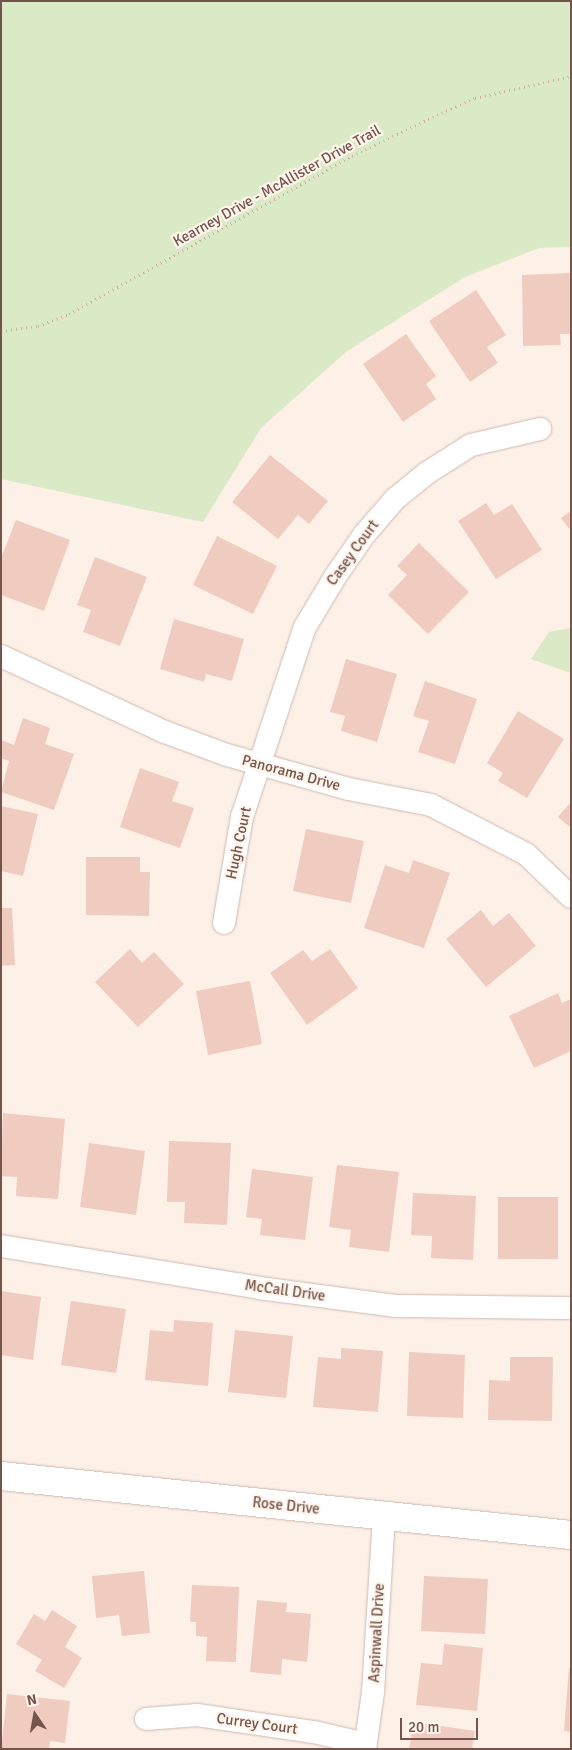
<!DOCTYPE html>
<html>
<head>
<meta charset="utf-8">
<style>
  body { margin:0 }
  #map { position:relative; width:572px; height:1750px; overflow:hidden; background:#fcf0e7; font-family:Signika,sans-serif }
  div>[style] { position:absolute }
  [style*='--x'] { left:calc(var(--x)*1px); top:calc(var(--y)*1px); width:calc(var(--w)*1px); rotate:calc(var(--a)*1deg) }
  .green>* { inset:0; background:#dae9c6 }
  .building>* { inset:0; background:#f0cbc0 }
  .path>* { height:3px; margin-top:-1.5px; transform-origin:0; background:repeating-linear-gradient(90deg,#d5aea3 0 1px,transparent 0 5px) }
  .roads { filter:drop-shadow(0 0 1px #cfb9b0) drop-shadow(0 0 1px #cfb9b0) }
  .street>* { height:22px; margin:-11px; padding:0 11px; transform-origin:11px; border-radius:11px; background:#fff }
  .secondary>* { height:28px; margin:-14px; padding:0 14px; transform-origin:14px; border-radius:14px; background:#fff }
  span { translate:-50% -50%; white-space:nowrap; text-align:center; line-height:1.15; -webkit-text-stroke:4.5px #fef5ed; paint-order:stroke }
  .street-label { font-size:15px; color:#75544c }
  .frame { position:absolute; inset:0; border:2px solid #75544c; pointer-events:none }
  .north { position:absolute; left:10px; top:1690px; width:50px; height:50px; -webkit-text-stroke:4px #fef5ed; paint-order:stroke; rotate:348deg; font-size:14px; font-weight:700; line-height:20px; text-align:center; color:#75544c }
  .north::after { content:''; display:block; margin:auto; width:18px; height:22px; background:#75544c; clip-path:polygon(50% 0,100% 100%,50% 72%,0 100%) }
  .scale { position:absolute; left:400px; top:1718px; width:78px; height:22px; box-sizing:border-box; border:2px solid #75544c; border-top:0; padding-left:6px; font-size:15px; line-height:18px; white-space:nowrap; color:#75544c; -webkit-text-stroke:4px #fef5ed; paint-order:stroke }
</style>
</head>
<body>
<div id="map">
  <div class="green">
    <i style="clip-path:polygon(1px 1px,571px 1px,571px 247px,539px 248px,465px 277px,347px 351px,261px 428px,203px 522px,1px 479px)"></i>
    <i style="clip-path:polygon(571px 628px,571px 673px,531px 659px,549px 632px)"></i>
  </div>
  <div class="building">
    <i style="clip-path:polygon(571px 273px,571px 334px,560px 334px,561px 345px,523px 346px,522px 275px)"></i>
    <i style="clip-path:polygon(476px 290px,506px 335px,487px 347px,498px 363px,470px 382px,429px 321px)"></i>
    <i style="clip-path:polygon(406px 334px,436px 376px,426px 384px,436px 399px,403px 422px,363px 364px)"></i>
    <i style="clip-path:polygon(270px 455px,328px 501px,309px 524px,298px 515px,278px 539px,232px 502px)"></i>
    <i style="clip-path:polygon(486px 503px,494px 515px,512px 504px,542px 550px,496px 579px,458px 521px)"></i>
    <i style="clip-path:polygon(571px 511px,571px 531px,561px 518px)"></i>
    <i style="clip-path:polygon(16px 520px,70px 540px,44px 611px,1px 595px,1px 558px)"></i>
    <i style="clip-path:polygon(217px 536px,277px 566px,253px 614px,193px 585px)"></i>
    <i style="clip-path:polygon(419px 543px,469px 592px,428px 634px,388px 595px,407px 575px,397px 566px)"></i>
    <i style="clip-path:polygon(95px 557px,147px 577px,120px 646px,83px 632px,91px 610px,77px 605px)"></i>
    <i style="clip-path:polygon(174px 619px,244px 639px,232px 681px,206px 674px,204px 682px,160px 669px)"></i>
    <i style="clip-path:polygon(346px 659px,397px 674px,377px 742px,341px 731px,345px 716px,330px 712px)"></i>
    <i style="clip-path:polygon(425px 681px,477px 699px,455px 764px,418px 752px,429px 721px,413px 716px)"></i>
    <i style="clip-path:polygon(518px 711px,564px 739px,527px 798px,498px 781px,503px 773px,487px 763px)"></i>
    <i style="clip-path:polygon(23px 718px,50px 728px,45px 744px,74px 754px,54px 810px,1px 792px,9px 761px,1px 758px,1px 740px,14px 745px)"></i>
    <i style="clip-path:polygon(140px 768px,179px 782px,172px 801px,194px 808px,180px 848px,120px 827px)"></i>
    <i style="clip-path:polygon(571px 802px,571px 828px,558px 817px)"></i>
    <i style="clip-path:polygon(1px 806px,38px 814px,23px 876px,1px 871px)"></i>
    <i style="clip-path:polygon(306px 829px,364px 841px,351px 903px,293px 891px)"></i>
    <i style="clip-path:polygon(86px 857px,140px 857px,140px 872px,150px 872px,149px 916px,86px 915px)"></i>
    <i style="clip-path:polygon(413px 860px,450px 873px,424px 948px,364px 928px,385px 865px,409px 873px)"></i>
    <i style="clip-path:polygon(1px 908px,12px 908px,15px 965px,1px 966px)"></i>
    <i style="clip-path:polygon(481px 910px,493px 926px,509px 913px,536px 946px,486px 987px,446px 939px)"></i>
    <i style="clip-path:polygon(130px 949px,142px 963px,154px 952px,184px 984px,138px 1027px,95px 982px)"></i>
    <i style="clip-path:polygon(330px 949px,358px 988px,307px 1025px,270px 973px,303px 950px,312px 961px)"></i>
    <i style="clip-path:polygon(250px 981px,262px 1044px,208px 1055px,196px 991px)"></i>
    <i style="clip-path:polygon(558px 993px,562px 1003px,571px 999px,571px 1051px,534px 1068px,509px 1016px)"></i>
    <i style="clip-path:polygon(3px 1113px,65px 1119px,58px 1199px,16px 1196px,17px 1177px,1px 1176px)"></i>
    <i style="clip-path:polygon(169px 1141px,231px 1143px,227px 1225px,184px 1223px,185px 1202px,167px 1202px)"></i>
    <i style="clip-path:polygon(89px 1143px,145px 1151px,136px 1215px,80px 1207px)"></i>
    <i style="clip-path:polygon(337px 1165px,399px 1172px,389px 1252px,349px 1247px,351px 1230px,329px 1227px)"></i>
    <i style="clip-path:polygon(252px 1169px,313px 1177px,305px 1240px,260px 1235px,262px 1219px,246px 1217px)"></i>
    <i style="clip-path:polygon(413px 1193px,476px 1196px,473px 1260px,431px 1258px,432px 1236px,411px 1235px)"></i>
    <i style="clip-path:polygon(498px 1197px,558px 1197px,558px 1259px,498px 1259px)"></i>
    <i style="clip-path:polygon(1px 1291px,41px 1297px,33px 1360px,1px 1355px)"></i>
    <i style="clip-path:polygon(71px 1301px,126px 1309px,116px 1373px,61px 1365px)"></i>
    <i style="clip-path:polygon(174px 1320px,213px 1323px,208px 1386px,145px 1380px,150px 1330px,173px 1332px)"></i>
    <i style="clip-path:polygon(235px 1330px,293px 1336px,286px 1398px,228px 1392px)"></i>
    <i style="clip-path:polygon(341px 1348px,383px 1351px,378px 1412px,313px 1407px,318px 1357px,341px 1359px)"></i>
    <i style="clip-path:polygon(409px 1352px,465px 1355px,463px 1418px,407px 1416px)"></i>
    <i style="clip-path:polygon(510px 1357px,553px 1357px,552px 1421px,488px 1420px,489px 1380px,510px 1381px)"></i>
    <i style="clip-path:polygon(144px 1571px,150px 1633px,122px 1636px,119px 1615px,96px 1618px,92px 1576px)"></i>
    <i style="clip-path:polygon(424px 1576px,488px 1579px,485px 1634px,421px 1631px)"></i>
    <i style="clip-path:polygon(192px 1585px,239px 1587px,236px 1662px,206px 1661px,207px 1637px,196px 1636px,196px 1622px,190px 1622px)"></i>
    <i style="clip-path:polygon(257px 1600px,287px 1603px,286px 1612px,311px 1614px,307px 1662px,282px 1659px,281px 1675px,250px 1672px)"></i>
    <i style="clip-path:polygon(52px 1610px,77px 1626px,65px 1647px,82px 1658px,64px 1688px,35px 1671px,42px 1660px,16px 1644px,34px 1614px,45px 1621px)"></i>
    <i style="clip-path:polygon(444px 1644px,483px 1648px,477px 1711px,416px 1705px,421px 1663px,442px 1665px)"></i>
    <i style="clip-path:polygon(569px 1668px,571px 1668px,571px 1732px,564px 1731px)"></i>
    <i style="clip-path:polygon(7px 1694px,70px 1701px,65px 1743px,50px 1741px,49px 1749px,1px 1749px)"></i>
    <i style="clip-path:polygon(414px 1722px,475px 1731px,472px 1749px,409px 1749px)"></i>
  </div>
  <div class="path">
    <i style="--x:1;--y:331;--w:37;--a:-8"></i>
    <i style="--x:38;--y:326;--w:33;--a:-21"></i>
    <i style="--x:69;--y:314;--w:324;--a:-29.2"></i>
    <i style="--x:352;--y:156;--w:85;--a:-26"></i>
    <i style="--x:428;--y:119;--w:51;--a:-24.1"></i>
    <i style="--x:475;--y:98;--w:98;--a:-12.9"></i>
  </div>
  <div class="roads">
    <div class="street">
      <i style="--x:1;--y:656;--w:181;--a:24.9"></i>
      <i style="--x:165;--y:732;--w:66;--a:20.4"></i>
      <i style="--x:227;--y:755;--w:127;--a:15.6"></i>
      <i style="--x:349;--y:789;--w:84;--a:11"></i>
      <i style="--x:431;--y:805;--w:107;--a:27.3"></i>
      <i style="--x:526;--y:854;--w:62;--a:43.7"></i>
      <i style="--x:224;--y:923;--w:108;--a:-80.4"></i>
      <i style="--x:242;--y:817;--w:200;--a:-71.7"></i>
      <i style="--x:305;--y:627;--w:58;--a:-59"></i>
      <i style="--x:335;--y:577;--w:51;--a:-55.4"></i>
      <i style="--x:364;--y:535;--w:48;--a:-49.3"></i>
      <i style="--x:395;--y:499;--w:41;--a:-39.1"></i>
      <i style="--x:427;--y:473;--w:52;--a:-32.5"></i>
      <i style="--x:471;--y:445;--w:71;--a:-13.1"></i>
      <i style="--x:1;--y:1246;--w:261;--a:9.2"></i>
      <i style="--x:259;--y:1288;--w:137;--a:7.5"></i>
      <i style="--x:395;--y:1306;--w:176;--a:0.7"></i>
      <i style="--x:146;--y:1719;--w:51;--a:-4.5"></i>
      <i style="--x:197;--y:1715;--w:118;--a:8.3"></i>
      <i style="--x:314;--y:1732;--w:53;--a:13"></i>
      <i style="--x:365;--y:1749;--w:58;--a:-82"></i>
      <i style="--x:373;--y:1692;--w:175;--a:-86.4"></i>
    </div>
    <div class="secondary">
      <i style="--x:1;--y:1476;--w:573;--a:5.91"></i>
    </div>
  </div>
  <div class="street-label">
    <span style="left:277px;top:186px;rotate:-29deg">Kearney Drive - McAllister Drive Trail</span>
    <span style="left:353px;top:553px;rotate:-54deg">Casey Court</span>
    <span style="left:291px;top:773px;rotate:15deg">Panorama Drive</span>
    <span style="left:239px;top:843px;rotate:-78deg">Hugh Court</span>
    <span style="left:285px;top:1291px;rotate:8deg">McCall Drive</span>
    <span style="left:286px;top:1506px;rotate:6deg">Rose Drive</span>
    <span style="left:377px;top:1633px;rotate:-87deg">Aspinwall Drive</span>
    <span style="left:257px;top:1724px;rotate:8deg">Currey Court</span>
  </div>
  <div class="frame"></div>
  <div class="north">N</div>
  <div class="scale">20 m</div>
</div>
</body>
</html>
